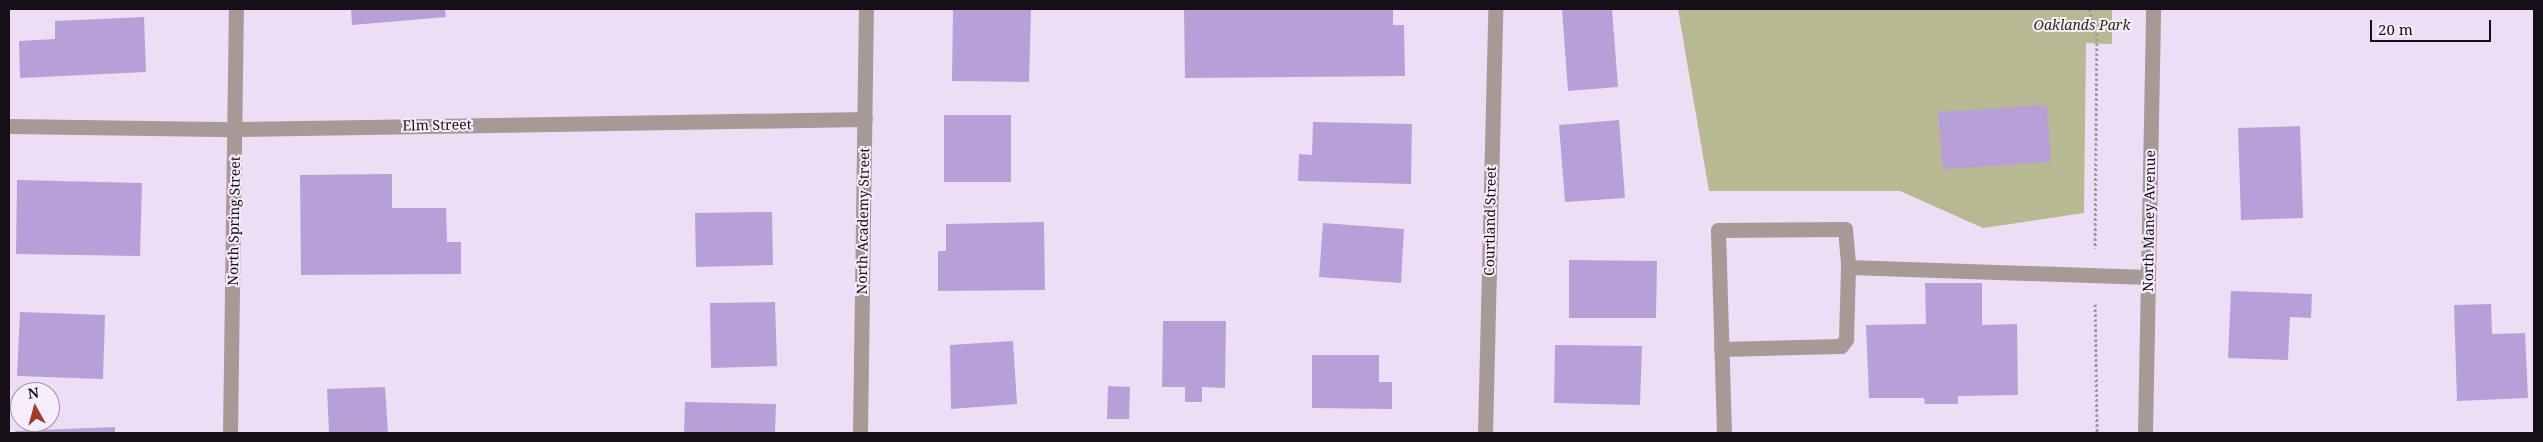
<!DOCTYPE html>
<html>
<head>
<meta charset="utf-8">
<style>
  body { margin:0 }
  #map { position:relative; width:2543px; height:442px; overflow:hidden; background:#eddef6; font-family:"Noto Serif",serif }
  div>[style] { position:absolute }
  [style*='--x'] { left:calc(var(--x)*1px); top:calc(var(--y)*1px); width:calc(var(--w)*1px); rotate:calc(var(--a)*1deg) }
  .green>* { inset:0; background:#b6b991 }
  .building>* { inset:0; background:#b7a0d8 }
  .path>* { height:3px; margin-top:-1.5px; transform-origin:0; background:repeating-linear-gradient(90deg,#a297a9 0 2.5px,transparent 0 5px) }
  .lane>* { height:15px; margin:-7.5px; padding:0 7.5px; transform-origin:7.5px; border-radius:7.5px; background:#a79a96 }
  .street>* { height:15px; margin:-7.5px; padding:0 7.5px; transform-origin:7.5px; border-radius:7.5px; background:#a79a96 }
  span { translate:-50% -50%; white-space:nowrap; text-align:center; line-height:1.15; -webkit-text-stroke:4px #f7eefd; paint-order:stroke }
  .park-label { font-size:14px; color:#2b2c10; font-style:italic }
  .street-label { font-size:14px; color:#151018 }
  .frame { position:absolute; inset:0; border:10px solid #151018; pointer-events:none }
  .north { position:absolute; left:10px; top:382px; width:50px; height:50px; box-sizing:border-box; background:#f7eefd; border:1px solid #9d95a1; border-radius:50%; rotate:353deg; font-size:14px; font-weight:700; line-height:20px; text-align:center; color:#151018 }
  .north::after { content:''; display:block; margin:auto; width:18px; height:22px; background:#a43b22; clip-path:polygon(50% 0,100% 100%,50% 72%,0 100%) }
  .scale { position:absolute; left:2370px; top:20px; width:121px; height:22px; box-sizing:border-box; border:2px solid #151018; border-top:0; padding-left:6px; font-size:15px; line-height:18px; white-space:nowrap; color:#151018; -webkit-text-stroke:4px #f7eefd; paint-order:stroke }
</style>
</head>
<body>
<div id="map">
  <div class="green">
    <i style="clip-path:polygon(1678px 9px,2112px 9px,2112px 44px,2086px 43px,2084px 213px,1983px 228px,1900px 191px,1709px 191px)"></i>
  </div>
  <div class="building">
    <i style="clip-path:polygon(351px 9px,445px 9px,446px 17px,352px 25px)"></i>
    <i style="clip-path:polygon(953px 9px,1031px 9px,1029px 82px,952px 81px)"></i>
    <i style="clip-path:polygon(1184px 9px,1393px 9px,1393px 25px,1404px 25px,1405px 76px,1185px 78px)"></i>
    <i style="clip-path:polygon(1562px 9px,1612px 9px,1618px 87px,1568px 91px)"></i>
    <i style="clip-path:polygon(144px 17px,146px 72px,20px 78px,19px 41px,55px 39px,55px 21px)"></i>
    <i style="clip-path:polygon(2047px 105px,2051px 162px,1943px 169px,1938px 112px)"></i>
    <i style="clip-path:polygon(944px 115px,1011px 115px,1011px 182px,944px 182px)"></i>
    <i style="clip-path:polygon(1619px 120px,1625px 198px,1565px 202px,1559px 125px)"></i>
    <i style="clip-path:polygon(1313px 122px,1412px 124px,1411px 184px,1298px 181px,1299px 154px,1312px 155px)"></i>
    <i style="clip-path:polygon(2300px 126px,2303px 218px,2241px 220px,2238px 128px)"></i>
    <i style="clip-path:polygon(392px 174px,392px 208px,446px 208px,447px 242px,461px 242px,461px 274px,301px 275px,300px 175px)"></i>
    <i style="clip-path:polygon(17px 180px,142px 183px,140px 256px,16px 254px)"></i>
    <i style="clip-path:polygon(772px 212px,773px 265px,696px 267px,695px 213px)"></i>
    <i style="clip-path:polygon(1044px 222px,1045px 290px,938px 291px,938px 251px,946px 251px,946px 224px)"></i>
    <i style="clip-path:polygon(1323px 223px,1404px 229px,1401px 283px,1319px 277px)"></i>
    <i style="clip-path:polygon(1569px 260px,1657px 261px,1656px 318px,1569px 318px)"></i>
    <i style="clip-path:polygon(1925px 283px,1982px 283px,1982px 325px,2017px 324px,2018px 395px,1958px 396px,1958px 404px,1925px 404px,1924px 398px,1869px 398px,1866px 325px,1926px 324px)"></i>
    <i style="clip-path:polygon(2231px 291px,2312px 294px,2311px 318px,2290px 317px,2288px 360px,2228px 358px)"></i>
    <i style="clip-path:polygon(775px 302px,777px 366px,711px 368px,710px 303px)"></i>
    <i style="clip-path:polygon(2491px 304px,2492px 334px,2525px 333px,2528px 398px,2457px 401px,2454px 305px)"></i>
    <i style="clip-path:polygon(20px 312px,105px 315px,103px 379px,17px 376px)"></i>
    <i style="clip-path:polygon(1163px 321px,1226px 321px,1225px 388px,1202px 387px,1202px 402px,1185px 402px,1185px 387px,1162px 387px)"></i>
    <i style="clip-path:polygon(1013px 341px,1017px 404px,951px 409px,950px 345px)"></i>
    <i style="clip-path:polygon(1555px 345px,1642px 346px,1640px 405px,1554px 403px)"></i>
    <i style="clip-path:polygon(1312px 355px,1379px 355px,1379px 382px,1392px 382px,1392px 409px,1312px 408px)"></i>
    <i style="clip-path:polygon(1108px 386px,1130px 387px,1129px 419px,1107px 419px)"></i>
    <i style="clip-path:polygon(385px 387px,388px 433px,329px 433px,327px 389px)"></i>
    <i style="clip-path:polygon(685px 402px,776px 404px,775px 433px,684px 433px)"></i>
    <i style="clip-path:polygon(115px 427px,115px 433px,15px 433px,15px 431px)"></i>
  </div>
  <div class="path">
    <i style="--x:2089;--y:9;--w:25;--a:72"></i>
    <i style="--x:2097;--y:33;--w:215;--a:90.5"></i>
    <i style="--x:2095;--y:304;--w:129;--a:89.1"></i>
  </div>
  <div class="lane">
    <i style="--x:1721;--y:349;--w:120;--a:-1.4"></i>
    <i style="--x:1841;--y:346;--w:9;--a:-54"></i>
    <i style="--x:1846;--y:339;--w:72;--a:-88.4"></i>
    <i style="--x:1724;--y:433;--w:203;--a:-91.7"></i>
    <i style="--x:1718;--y:230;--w:127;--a:-0.5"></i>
    <i style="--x:1845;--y:229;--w:38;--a:85"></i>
    <i style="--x:1848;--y:267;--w:300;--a:1.9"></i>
  </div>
  <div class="street">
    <i style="--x:9;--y:126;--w:227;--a:0.8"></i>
    <i style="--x:236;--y:129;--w:629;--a:-0.91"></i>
    <i style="--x:230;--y:433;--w:424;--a:-89.2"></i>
    <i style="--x:860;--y:433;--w:424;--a:-89.2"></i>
    <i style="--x:1485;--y:433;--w:424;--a:-88.6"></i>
    <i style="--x:2145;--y:433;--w:424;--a:-88.9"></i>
  </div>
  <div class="park-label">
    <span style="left:2082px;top:25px">Oaklands Park</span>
  </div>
  <div class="street-label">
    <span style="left:437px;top:125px;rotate:-1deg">Elm Street</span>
    <span style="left:234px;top:221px;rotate:-89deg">North Spring Street</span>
    <span style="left:863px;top:221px;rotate:-89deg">North Academy Street</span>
    <span style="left:1490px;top:221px;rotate:-89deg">Courtland Street</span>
    <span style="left:2149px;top:221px;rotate:-89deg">North Maney Avenue</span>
  </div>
  <div class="frame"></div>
  <div class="north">N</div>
  <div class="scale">20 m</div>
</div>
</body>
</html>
